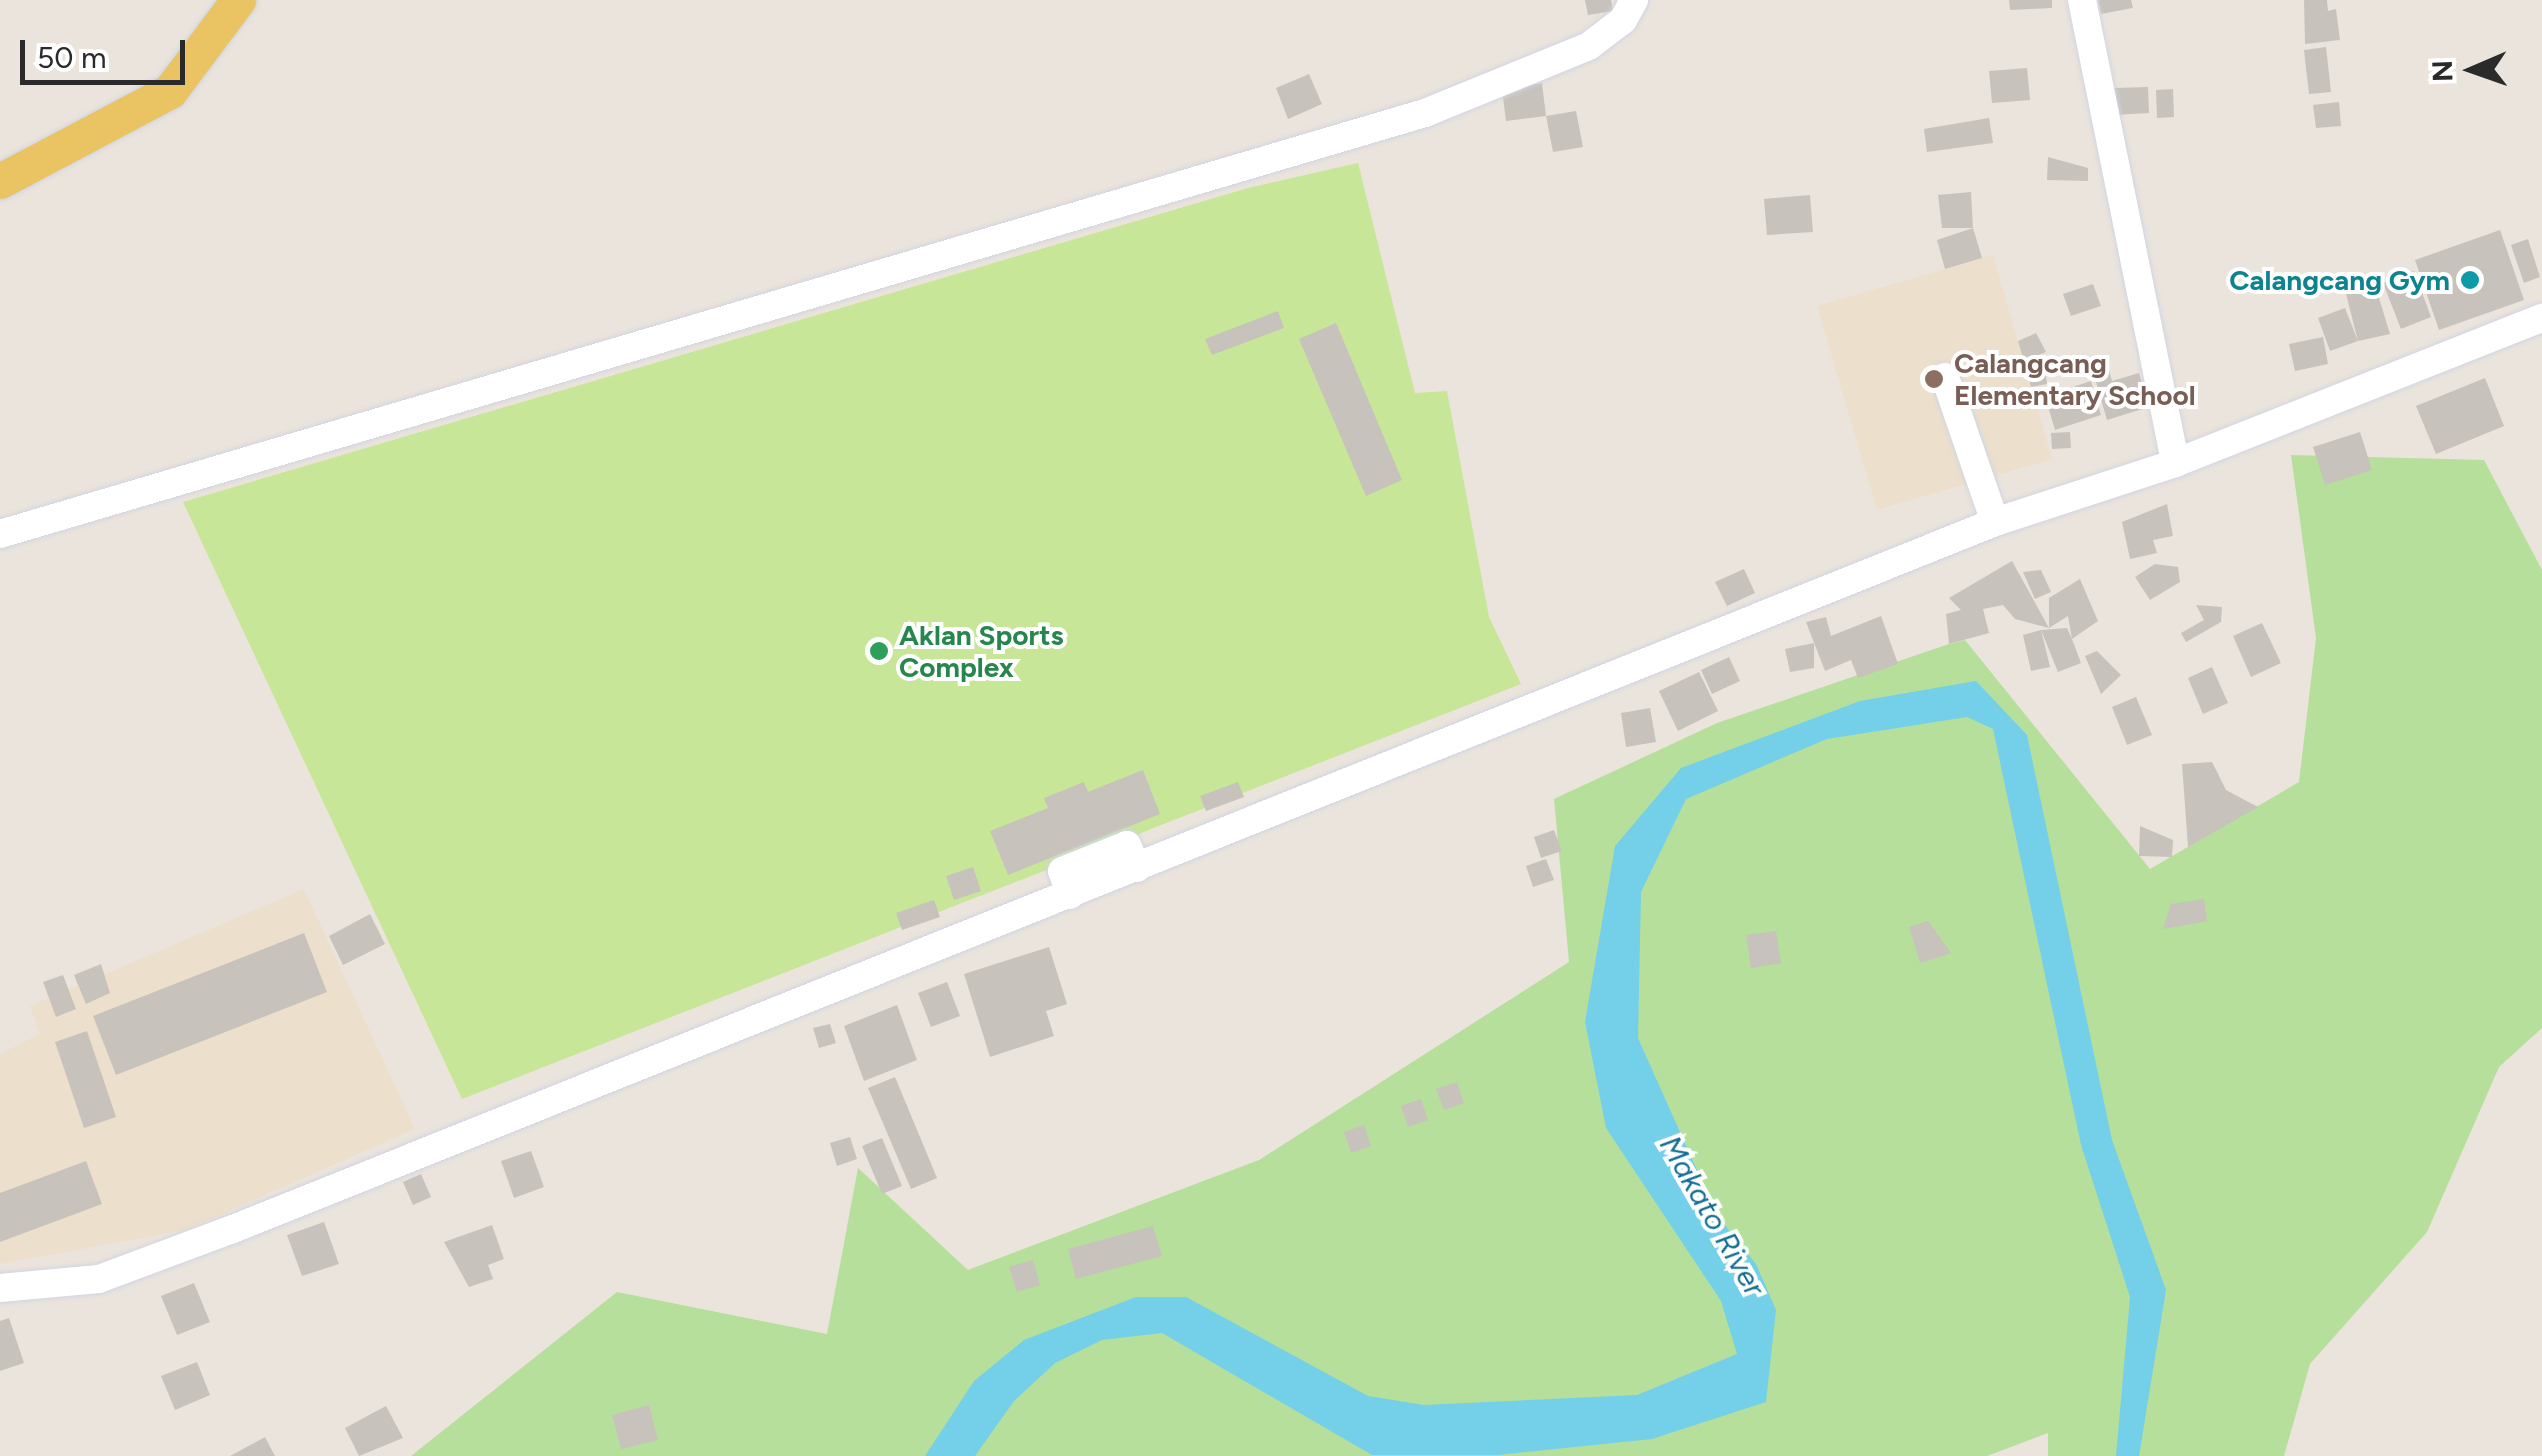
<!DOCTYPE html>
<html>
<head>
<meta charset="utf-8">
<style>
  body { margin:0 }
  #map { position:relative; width:2542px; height:1456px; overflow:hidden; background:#ebe4dc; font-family:Figtree,sans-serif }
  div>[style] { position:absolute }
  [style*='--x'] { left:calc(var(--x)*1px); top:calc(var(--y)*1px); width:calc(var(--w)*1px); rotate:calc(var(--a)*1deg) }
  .education>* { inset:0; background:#ece0cc }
  .green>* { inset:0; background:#b6df9b }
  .pitch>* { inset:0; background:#c8e697 }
  .water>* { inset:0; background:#74cfe9 }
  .building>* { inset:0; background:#c7c2bb }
  .roads { filter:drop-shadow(0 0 2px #d1d5e2) drop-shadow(0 0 2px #d1d5e2) }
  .minor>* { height:28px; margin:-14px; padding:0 14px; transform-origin:14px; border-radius:14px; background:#fff }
  .major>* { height:35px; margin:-17.5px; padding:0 17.5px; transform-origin:17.5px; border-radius:17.5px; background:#eac462 }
  .dots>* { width:28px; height:28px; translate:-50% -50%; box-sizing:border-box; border:5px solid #fff; border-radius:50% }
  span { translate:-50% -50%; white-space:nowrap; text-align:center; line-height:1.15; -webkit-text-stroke:8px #fff; paint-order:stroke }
  .culture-label { font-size:28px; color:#0d838f; font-weight:700 }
  .right { translate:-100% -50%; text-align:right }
  .education-label { font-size:28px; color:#785e54; font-weight:700 }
  .left { translate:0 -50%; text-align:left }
  .leisure-label { font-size:28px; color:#27864d; font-weight:700 }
  .water-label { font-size:30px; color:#136e94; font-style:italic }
  .north { position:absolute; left:2422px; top:20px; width:100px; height:100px; -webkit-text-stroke:8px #fff; paint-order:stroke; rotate:268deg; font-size:28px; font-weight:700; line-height:40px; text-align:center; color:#2a2a2a }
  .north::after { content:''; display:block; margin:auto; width:35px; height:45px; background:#2a2a2a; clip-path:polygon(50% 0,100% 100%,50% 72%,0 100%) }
  .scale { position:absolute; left:20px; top:40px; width:165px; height:45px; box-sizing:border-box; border:5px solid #2a2a2a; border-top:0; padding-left:12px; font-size:30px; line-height:35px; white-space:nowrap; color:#2a2a2a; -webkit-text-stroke:8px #fff; paint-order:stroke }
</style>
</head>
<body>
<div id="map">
  <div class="education">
    <i style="clip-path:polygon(1993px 255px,2052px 459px,1877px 510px,1817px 306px)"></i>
    <i style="clip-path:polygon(304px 889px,415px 1129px,185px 1230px,0 1264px,0 1054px,40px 1034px,30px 1006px)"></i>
  </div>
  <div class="green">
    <i style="clip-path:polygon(2291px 455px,2484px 460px,2542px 570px,2542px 1028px,2499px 1067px,2427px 1232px,2310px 1364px,2284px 1456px,2048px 1456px,2048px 1433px,1987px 1456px,411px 1456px,617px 1292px,827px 1334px,858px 1168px,968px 1270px,1259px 1160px,1569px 962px,1554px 799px,1717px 723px,1949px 644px,1965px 640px,2150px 869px,2299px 782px,2316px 638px)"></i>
  </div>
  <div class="pitch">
    <i style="clip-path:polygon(1358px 163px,1415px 393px,1447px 391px,1489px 617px,1521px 684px,462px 1099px,183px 502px,1248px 188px)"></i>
  </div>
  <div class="water">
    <i style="clip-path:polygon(1976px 681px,2027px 735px,2112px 1140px,2166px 1290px,2139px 1456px,2116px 1456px,2130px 1297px,2081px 1145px,1993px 729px,1967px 717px,1827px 739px,1686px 799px,1641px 892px,1638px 1038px,1717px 1215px,1756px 1264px,1776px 1310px,1766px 1402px,1652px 1439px,1498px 1455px,1372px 1455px,1162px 1333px,1102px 1340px,1055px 1363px,1014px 1401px,975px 1456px,925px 1456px,974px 1381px,1024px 1340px,1136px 1297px,1186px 1297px,1368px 1396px,1424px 1405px,1637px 1395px,1737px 1354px,1721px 1301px,1606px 1128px,1585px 1022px,1615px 846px,1681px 768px,1860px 701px)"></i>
  </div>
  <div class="building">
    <i style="clip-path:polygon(1585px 0,1611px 0,1613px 11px,1588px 15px)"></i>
    <i style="clip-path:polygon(2009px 0,2052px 0,2052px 8px,2010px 10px)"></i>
    <i style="clip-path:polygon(2098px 0,2131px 0,2133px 8px,2101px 14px)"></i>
    <i style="clip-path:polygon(2304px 0,2327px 0,2328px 11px,2336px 9px,2340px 40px,2305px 44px)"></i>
    <i style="clip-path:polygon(2326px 47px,2331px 92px,2309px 94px,2304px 50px)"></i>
    <i style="clip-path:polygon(2027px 68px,2030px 100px,1992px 103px,1989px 71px)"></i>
    <i style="clip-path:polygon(1309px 74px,1322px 104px,1288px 119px,1276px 88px)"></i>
    <i style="clip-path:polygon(1542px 83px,1546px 116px,1506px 121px,1502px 89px)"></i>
    <i style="clip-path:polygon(2148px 87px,2149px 113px,2115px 115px,2114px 88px)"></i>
    <i style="clip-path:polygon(2173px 89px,2174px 117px,2157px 118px,2156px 90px)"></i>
    <i style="clip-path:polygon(2339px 102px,2341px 126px,2316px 128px,2313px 105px)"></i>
    <i style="clip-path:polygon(1576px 111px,1583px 147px,1553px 152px,1546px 116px)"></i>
    <i style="clip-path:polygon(1989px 118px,1993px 143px,1927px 152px,1924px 129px)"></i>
    <i style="clip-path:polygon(2048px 157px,2088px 168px,2088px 181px,2047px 180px)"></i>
    <i style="clip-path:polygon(1971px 192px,1973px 228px,1942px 228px,1938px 195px)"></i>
    <i style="clip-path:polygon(1810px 195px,1813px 232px,1767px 235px,1764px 199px)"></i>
    <i style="clip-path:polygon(1973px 228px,1982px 258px,1945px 269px,1937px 240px)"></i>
    <i style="clip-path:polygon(2500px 230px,2524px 300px,2439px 330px,2415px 260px)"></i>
    <i style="clip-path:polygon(2528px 239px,2540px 277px,2524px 283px,2511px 245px)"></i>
    <i style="clip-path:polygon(2414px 271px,2431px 317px,2401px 329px,2383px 283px)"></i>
    <i style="clip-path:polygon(2093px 284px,2101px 306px,2071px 316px,2063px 294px)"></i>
    <i style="clip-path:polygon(2375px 285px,2390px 334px,2358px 341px,2346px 294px)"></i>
    <i style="clip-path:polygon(2345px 308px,2358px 341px,2330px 351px,2318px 318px)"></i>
    <i style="clip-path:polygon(1278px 311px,1284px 328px,1212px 355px,1205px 339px)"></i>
    <i style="clip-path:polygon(1336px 323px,1402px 480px,1366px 496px,1299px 339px)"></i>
    <i style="clip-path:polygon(2036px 333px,2046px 352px,2024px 361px,2018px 341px)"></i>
    <i style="clip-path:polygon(2323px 337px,2328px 364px,2295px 371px,2289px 344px)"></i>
    <i style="clip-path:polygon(2045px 368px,2047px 384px,2031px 387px,2027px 372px)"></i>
    <i style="clip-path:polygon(2109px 370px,2112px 381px,2139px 373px,2149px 407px,2107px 420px,2094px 375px)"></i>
    <i style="clip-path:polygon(2485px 378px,2504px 426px,2436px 454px,2416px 406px)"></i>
    <i style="clip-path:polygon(2091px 381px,2101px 415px,2055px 430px,2045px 396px)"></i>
    <i style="clip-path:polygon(2070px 432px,2071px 448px,2052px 449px,2051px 433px)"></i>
    <i style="clip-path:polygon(2360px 432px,2372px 470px,2325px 485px,2313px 447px)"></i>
    <i style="clip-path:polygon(2167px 504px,2173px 536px,2153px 540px,2157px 553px,2130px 559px,2122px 522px)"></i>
    <i style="clip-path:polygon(2012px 561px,2049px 628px,2015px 619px,2003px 605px,1983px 609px,1989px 633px,1949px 644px,1946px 614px,1961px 610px,1949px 598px)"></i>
    <i style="clip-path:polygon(2155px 564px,2178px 567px,2180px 582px,2150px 600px,2135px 577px)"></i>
    <i style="clip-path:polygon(1744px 569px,1755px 593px,1727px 606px,1715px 582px)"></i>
    <i style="clip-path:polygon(2041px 570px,2051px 592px,2035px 599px,2023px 572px)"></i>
    <i style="clip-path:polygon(2080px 579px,2098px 621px,2072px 639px,2081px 663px,2058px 672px,2041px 630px,2067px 628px,2072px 639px,2068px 616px,2049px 628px,2049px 598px)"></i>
    <i style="clip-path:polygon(2196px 605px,2222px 607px,2221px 622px,2186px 642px,2181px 633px,2204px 620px)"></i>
    <i style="clip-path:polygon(1881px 616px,1898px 664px,1858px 678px,1851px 660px,1825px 671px,1806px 622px,1826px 617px,1831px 636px)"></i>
    <i style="clip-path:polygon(2262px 623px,2281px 663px,2251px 677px,2233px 636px)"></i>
    <i style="clip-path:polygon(2041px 630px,2050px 667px,2031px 671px,2023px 635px)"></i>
    <i style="clip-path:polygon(1814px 643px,1814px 668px,1790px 672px,1785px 649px)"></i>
    <i style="clip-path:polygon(2097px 651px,2121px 675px,2101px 694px,2085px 656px)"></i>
    <i style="clip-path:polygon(1729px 657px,1740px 681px,1712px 694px,1701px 670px)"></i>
    <i style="clip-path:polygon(2212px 667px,2228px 703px,2203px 714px,2188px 678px)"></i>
    <i style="clip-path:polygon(1699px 672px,1718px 711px,1678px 731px,1659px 691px)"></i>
    <i style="clip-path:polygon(2136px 697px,2152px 735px,2127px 745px,2112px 707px)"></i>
    <i style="clip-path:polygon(1650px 708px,1656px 742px,1626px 747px,1621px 713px)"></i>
    <i style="clip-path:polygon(2212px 762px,2226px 790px,2258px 807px,2188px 847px,2182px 764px)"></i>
    <i style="clip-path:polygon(1143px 770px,1160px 814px,1008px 875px,990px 831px,1048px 808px,1044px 798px,1084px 782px,1088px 792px)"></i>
    <i style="clip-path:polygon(1238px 782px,1244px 797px,1206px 811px,1200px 796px)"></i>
    <i style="clip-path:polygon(2140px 826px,2173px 840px,2172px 857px,2139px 856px)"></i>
    <i style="clip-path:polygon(1554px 830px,1562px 851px,1541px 858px,1534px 837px)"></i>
    <i style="clip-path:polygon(1546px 859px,1554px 880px,1533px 887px,1526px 866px)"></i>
    <i style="clip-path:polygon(973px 867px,981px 891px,954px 900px,946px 876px)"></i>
    <i style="clip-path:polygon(2204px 899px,2207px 921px,2163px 929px,2171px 904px)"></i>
    <i style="clip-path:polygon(934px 900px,940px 917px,902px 930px,896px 913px)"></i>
    <i style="clip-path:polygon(370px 914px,385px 944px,343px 965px,329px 936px)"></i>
    <i style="clip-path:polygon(1928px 921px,1951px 953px,1920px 963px,1909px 927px)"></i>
    <i style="clip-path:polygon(1776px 931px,1781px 963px,1751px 968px,1746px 935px)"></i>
    <i style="clip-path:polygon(304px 933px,327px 992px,116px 1075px,93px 1016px)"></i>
    <i style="clip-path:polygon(1049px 947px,1067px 1004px,1046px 1011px,1054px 1036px,990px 1057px,964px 974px)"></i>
    <i style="clip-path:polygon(101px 964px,110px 993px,86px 1004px,74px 975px)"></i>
    <i style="clip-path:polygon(63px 975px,76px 1009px,56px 1017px,43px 982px)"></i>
    <i style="clip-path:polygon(947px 982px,960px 1016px,931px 1027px,918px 993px)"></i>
    <i style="clip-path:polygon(897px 1005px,917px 1060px,864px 1081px,844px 1026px)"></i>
    <i style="clip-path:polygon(830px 1024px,836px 1043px,819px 1048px,813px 1028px)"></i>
    <i style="clip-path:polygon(87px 1031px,116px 1117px,84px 1128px,55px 1042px)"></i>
    <i style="clip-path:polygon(895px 1077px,937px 1178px,911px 1189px,868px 1088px)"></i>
    <i style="clip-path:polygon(1457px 1082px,1464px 1103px,1444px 1110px,1436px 1089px)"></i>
    <i style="clip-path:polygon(1421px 1099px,1428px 1120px,1408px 1127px,1401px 1106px)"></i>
    <i style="clip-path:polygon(1364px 1125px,1371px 1146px,1351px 1153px,1344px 1132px)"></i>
    <i style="clip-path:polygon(850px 1137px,857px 1159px,837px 1166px,830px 1143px)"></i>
    <i style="clip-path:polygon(882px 1138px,902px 1186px,882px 1194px,862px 1146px)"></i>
    <i style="clip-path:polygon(531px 1151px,544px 1187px,514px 1198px,501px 1161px)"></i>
    <i style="clip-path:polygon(86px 1161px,102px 1204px,0 1242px,0 1193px)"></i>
    <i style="clip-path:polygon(421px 1174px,431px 1197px,413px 1205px,403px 1182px)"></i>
    <i style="clip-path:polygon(324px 1222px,339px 1264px,302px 1276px,287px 1235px)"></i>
    <i style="clip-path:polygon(492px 1225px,504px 1259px,488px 1265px,493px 1279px,469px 1287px,444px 1242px)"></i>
    <i style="clip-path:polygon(1153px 1226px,1162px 1256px,1076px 1279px,1068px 1249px)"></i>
    <i style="clip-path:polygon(1033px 1260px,1040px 1285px,1017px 1292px,1009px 1267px)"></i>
    <i style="clip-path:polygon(194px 1283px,210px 1322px,177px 1335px,161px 1296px)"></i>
    <i style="clip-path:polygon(9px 1318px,24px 1363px,0 1371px,0 1321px)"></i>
    <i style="clip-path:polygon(197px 1362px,210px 1395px,175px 1410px,161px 1376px)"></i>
    <i style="clip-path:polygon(649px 1405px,658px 1440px,621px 1449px,612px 1415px)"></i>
    <i style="clip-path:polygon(386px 1406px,403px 1438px,359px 1456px,345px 1428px)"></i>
    <i style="clip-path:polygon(265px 1437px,275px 1456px,230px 1456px)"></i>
  </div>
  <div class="roads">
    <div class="minor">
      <i style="--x:2082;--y:0;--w:472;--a:78.6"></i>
      <i style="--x:1945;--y:377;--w:153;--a:71"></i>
      <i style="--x:0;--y:534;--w:1486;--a:-16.46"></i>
      <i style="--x:1425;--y:113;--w:177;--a:-22.2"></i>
      <i style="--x:1589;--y:46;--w:43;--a:-37.4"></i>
      <i style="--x:1623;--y:20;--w:23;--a:-61"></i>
      <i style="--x:1070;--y:895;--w:25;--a:-108"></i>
      <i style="--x:1062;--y:871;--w:70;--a:-21.8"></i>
      <i style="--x:1127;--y:845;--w:25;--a:67"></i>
      <i style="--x:0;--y:1288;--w:99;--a:-5.2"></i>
      <i style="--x:99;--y:1279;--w:143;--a:-20.5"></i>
      <i style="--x:233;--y:1229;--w:1899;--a:-21.86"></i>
      <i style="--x:1995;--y:522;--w:189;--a:-18.1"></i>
      <i style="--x:2175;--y:463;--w:395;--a:-21.6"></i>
    </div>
    <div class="major">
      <i style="--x:0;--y:181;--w:192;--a:-27.9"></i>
      <i style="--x:170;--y:91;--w:114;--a:-53.2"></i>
    </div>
  </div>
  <div class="dots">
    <i style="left:2470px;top:280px;background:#0f9aa8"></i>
    <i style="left:1934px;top:379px;background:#8d6e63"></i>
    <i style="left:879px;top:651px;background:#2e9e5b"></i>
  </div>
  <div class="culture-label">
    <span class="right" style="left:2450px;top:280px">Calangcang Gym</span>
  </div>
  <div class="education-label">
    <span class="left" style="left:1954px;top:379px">Calangcang<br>Elementary School</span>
  </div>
  <div class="leisure-label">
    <span class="left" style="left:899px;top:651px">Aklan Sports<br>Complex</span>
  </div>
  <div class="water-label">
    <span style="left:1712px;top:1216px;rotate:60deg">Makato River</span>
  </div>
  <div class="north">N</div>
  <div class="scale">50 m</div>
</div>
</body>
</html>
